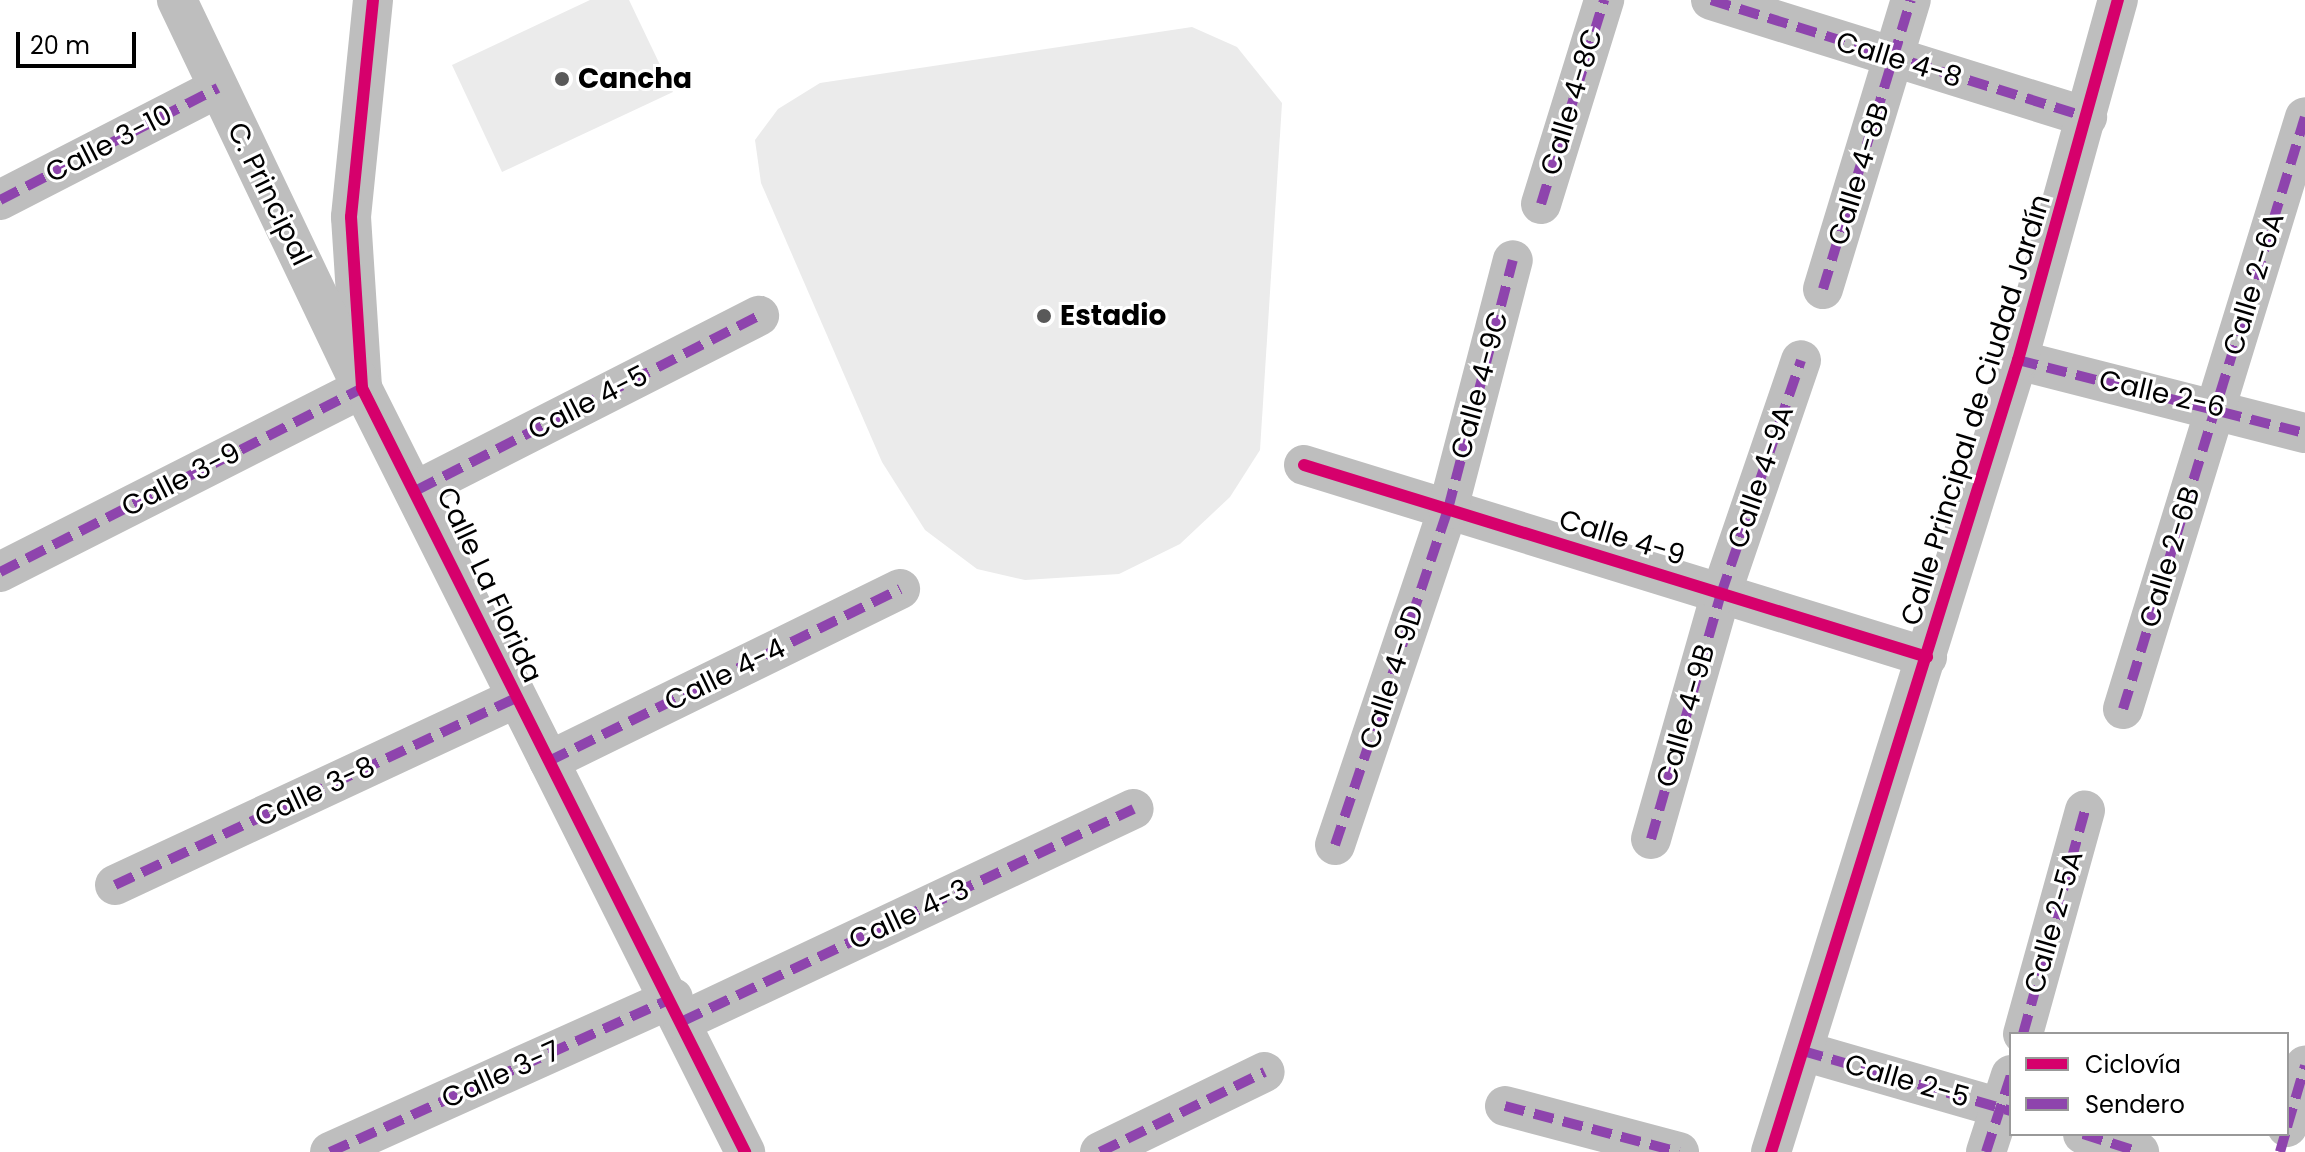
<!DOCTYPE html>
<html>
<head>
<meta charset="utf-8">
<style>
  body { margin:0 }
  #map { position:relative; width:2305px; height:1152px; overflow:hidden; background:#fff; font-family:Poppins,sans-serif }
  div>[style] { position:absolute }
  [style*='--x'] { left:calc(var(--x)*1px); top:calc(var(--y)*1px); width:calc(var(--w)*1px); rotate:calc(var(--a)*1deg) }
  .green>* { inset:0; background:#ebebeb }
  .street>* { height:40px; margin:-20px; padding:0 20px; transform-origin:20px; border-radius:20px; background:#bebebe }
  .quiet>* { height:10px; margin-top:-5px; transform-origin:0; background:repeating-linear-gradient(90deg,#8e44ad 0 20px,transparent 0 30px) }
  .cycleway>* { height:12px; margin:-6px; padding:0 6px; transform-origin:6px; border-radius:6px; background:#d6006c }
  .dots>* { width:22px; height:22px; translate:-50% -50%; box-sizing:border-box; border:4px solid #fff; border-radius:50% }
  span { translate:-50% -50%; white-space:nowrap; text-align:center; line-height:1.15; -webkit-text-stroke:6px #fff; paint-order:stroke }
  .street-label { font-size:28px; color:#000 }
  .poi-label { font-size:28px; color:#000; font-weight:700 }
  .left { translate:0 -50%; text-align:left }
  .legend { position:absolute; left:2009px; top:1032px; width:280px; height:104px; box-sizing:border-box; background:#fff; border:2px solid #999; margin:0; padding:10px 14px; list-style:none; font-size:24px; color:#000 }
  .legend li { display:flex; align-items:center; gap:16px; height:40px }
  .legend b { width:40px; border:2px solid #999 }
  .scale { position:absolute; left:16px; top:32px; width:120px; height:36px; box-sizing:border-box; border:4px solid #000; border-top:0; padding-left:10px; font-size:24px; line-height:28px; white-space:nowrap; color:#000; -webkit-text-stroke:6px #fff; paint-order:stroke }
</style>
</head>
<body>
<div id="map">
  <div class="green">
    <i style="clip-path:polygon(590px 0,629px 0,673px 92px,502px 172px,452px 65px)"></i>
    <i style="clip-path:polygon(1192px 27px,1237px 47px,1282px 103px,1260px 450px,1230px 497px,1180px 544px,1119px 574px,1025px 580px,977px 569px,925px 530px,882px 462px,761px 183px,755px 140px,778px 109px,820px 83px)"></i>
  </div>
  <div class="street">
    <i style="--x:373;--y:0;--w:218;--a:95.8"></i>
    <i style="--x:351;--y:217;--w:171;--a:86.3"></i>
    <i style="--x:362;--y:388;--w:855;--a:63.37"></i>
    <i style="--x:1711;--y:0;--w:394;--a:17.3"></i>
    <i style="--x:0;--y:200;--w:245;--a:-27.2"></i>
    <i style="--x:1541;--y:204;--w:214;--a:-72.8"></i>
    <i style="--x:1823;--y:289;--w:302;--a:-73.1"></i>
    <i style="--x:2018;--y:360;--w:296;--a:14.3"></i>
    <i style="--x:1304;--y:465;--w:652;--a:17.13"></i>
    <i style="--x:417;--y:490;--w:384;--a:-27"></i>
    <i style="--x:0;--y:572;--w:406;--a:-26.9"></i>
    <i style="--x:362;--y:388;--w:430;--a:-115.5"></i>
    <i style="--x:2123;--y:709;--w:619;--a:-72.91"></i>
    <i style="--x:549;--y:761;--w:391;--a:-26.1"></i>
    <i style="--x:1651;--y:839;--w:255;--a:-74.1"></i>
    <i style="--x:1721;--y:594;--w:247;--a:-71.1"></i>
    <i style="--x:1335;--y:845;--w:354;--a:-71.4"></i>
    <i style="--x:1448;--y:509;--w:257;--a:-75.4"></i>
    <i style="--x:115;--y:885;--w:442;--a:-25"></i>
    <i style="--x:683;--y:1021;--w:498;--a:-25.2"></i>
    <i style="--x:2023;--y:1034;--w:232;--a:-74.5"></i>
    <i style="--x:1803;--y:1051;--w:216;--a:16.1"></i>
    <i style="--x:1505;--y:1106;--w:180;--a:14.8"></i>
    <i style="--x:2287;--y:1127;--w:64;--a:-73.6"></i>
    <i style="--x:2083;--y:1134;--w:59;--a:17.8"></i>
    <i style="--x:330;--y:1152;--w:376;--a:-24.2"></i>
    <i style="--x:1100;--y:1152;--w:183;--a:-25.9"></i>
    <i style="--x:1771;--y:1152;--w:830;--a:-72.68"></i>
    <i style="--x:2018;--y:360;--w:374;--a:-74.5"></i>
    <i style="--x:1986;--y:1152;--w:81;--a:-72"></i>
  </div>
  <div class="quiet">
    <i style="--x:1711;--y:0;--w:394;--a:17.3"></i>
    <i style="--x:0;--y:200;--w:245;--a:-27.2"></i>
    <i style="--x:1541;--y:204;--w:214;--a:-72.8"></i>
    <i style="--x:1823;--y:289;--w:302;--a:-73.1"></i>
    <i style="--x:2018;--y:360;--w:296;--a:14.3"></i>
    <i style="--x:417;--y:490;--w:384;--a:-27"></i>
    <i style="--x:0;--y:572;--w:406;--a:-26.9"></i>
    <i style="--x:2123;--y:709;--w:619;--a:-72.91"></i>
    <i style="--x:549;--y:761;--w:391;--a:-26.1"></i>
    <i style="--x:1651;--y:839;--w:255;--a:-74.1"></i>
    <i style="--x:1721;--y:594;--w:247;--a:-71.1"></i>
    <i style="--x:1335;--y:845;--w:354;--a:-71.4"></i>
    <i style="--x:1448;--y:509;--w:257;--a:-75.4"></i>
    <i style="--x:115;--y:885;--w:442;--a:-25"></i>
    <i style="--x:683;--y:1021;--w:498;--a:-25.2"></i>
    <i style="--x:2023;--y:1034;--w:232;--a:-74.5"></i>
    <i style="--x:1803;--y:1051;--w:216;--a:16.1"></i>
    <i style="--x:1505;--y:1106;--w:180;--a:14.8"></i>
    <i style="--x:2287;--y:1127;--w:64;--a:-73.6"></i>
    <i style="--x:2083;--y:1134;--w:59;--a:17.8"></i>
    <i style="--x:330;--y:1152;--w:376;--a:-24.2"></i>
    <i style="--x:1100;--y:1152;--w:183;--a:-25.9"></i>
    <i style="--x:1986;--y:1152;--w:81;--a:-72"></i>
    <i style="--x:2280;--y:1152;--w:19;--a:-74"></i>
  </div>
  <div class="cycleway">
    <i style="--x:373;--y:0;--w:218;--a:95.8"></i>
    <i style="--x:351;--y:217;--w:171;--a:86.3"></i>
    <i style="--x:362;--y:388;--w:855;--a:63.37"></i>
    <i style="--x:1304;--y:465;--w:652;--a:17.13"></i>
    <i style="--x:1771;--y:1152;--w:830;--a:-72.68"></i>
    <i style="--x:2018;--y:360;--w:374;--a:-74.5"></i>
  </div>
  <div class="dots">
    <i style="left:562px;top:79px;background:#595959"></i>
    <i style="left:1044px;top:316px;background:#595959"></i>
  </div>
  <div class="street-label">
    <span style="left:1899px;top:60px;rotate:17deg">Calle 4-8</span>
    <span style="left:1572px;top:102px;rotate:-73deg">Calle 4-8C</span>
    <span style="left:109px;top:144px;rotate:-27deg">Calle 3-10</span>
    <span style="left:1859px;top:174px;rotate:-73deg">Calle 4-8B</span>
    <span style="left:269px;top:194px;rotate:64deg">C. Principal</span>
    <span style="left:2254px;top:284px;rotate:-73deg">Calle 2-6A</span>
    <span style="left:1480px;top:385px;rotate:-75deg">Calle 4-9C</span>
    <span style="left:2162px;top:394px;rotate:13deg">Calle 2-6</span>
    <span style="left:588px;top:403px;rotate:-27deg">Calle 4-5</span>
    <span style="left:1976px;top:410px;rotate:-73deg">Calle Principal de Ciudad Jardín</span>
    <span style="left:1761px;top:477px;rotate:-71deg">Calle 4-9A</span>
    <span style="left:181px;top:480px;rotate:-27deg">Calle 3-9</span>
    <span style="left:1622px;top:538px;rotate:17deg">Calle 4-9</span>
    <span style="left:2170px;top:557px;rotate:-73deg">Calle 2-6B</span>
    <span style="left:489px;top:585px;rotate:65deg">Calle La Florida</span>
    <span style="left:725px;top:675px;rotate:-26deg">Calle 4-4</span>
    <span style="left:1392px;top:677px;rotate:-72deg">Calle 4-9D</span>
    <span style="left:1686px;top:716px;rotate:-74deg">Calle 4-9B</span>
    <span style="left:315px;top:792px;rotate:-25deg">Calle 3-8</span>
    <span style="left:909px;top:915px;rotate:-25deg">Calle 4-3</span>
    <span style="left:2054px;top:922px;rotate:-74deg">Calle 2-5A</span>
    <span style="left:501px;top:1075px;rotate:-24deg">Calle 3-7</span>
    <span style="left:1907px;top:1081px;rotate:16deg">Calle 2-5</span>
  </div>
  <div class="poi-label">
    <span class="left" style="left:578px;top:79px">Cancha</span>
    <span class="left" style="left:1060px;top:316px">Estadio</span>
  </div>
  <ul class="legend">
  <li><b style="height:10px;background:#d6006c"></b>Ciclovía</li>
  <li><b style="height:10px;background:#8e44ad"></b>Sendero</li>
  </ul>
  <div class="scale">20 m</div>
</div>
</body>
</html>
